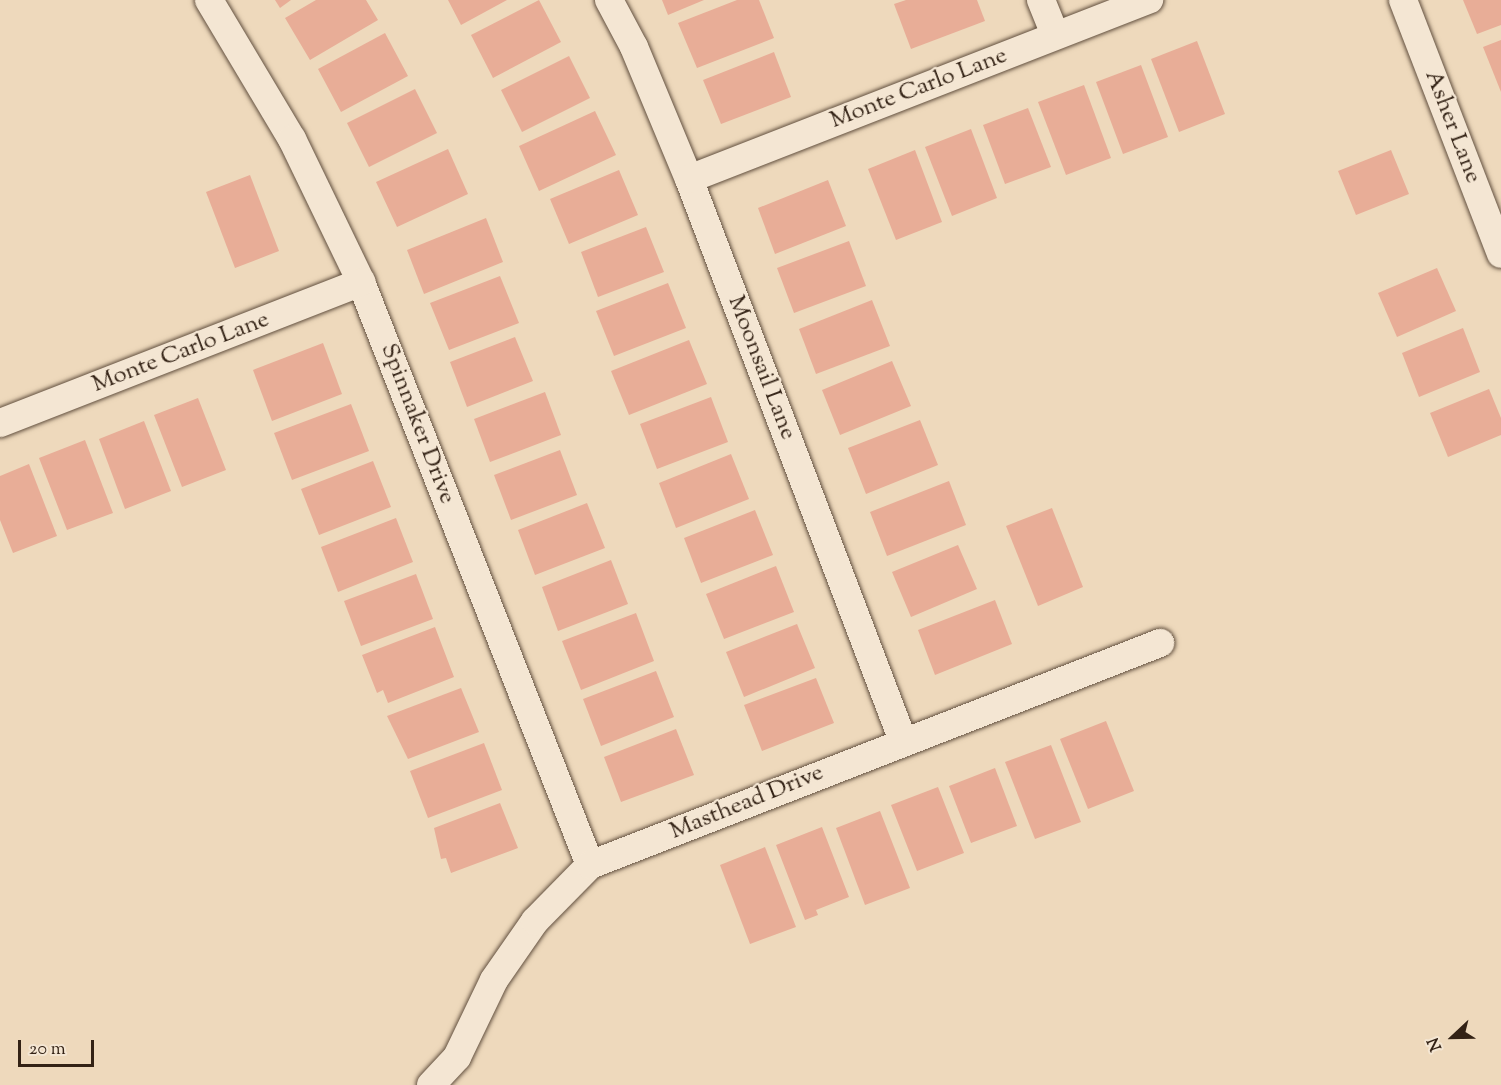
<!DOCTYPE html>
<html>
<head>
<meta charset="utf-8">
<style>
  body { margin:0 }
  #map { position:relative; width:1501px; height:1085px; overflow:hidden; background:#eed9bc; font-family:"Sorts Mill Goudy",serif }
  div>[style] { position:absolute }
  [style*='--x'] { left:calc(var(--x)*1px); top:calc(var(--y)*1px); width:calc(var(--w)*1px); rotate:calc(var(--a)*1deg) }
  .building>* { inset:0; background:#e8ad97 }
  .roads { filter:drop-shadow(0 0 2px #62503f) drop-shadow(0 0 2px #62503f) }
  .minor>* { height:28px; margin:-14px; padding:0 14px; transform-origin:14px; border-radius:14px; background:#f4e6d3 }
  span { translate:-50% -50%; white-space:nowrap; text-align:center; line-height:1.15; -webkit-text-stroke:4.5px #f4e6d3; paint-order:stroke }
  .street-label { font-size:24px; color:#332215 }
  .north { position:absolute; left:1423px; top:1007px; width:60px; height:60px; -webkit-text-stroke:4px #f4e6d3; paint-order:stroke; rotate:248deg; font-size:16px; font-weight:700; line-height:24px; text-align:center; color:#332215 }
  .north::after { content:''; display:block; margin:auto; width:21px; height:27px; background:#332215; clip-path:polygon(50% 0,100% 100%,50% 72%,0 100%) }
  .scale { position:absolute; left:18px; top:1040px; width:76px; height:27px; box-sizing:border-box; border:3px solid #332215; border-top:0; padding-left:8px; font-size:18px; line-height:21px; white-space:nowrap; color:#332215; -webkit-text-stroke:4px #f4e6d3; paint-order:stroke }
</style>
</head>
<body>
<div id="map">
  <div class="building">
    <i style="clip-path:polygon(275px 0,291px 0,280px 8px)"></i>
    <i style="clip-path:polygon(316px 0,366px 0,378px 20px,310px 60px,285px 18px)"></i>
    <i style="clip-path:polygon(448px 0,507px 0,461px 25px)"></i>
    <i style="clip-path:polygon(539px 0,561px 42px,493px 78px,471px 35px)"></i>
    <i style="clip-path:polygon(662px 0,704px 0,668px 15px)"></i>
    <i style="clip-path:polygon(737px 0,759px 0,774px 38px,697px 68px,678px 23px)"></i>
    <i style="clip-path:polygon(906px 0,977px 0,985px 21px,911px 49px,894px 4px)"></i>
    <i style="clip-path:polygon(1463px 0,1501px 0,1501px 25px,1477px 34px)"></i>
    <i style="clip-path:polygon(385px 33px,408px 76px,341px 112px,318px 69px)"></i>
    <i style="clip-path:polygon(1501px 40px,1501px 92px,1483px 47px)"></i>
    <i style="clip-path:polygon(1197px 41px,1225px 114px,1179px 132px,1151px 59px)"></i>
    <i style="clip-path:polygon(774px 52px,791px 97px,721px 124px,703px 80px)"></i>
    <i style="clip-path:polygon(569px 56px,590px 98px,522px 132px,501px 90px)"></i>
    <i style="clip-path:polygon(1141px 65px,1168px 137px,1123px 154px,1096px 82px)"></i>
    <i style="clip-path:polygon(1084px 85px,1111px 158px,1066px 175px,1038px 102px)"></i>
    <i style="clip-path:polygon(415px 89px,437px 133px,369px 167px,347px 123px)"></i>
    <i style="clip-path:polygon(1028px 108px,1051px 167px,1005px 184px,983px 125px)"></i>
    <i style="clip-path:polygon(595px 111px,616px 155px,539px 191px,519px 146px)"></i>
    <i style="clip-path:polygon(971px 129px,997px 198px,952px 216px,925px 147px)"></i>
    <i style="clip-path:polygon(448px 149px,468px 194px,397px 227px,376px 182px)"></i>
    <i style="clip-path:polygon(915px 150px,942px 222px,896px 240px,868px 169px)"></i>
    <i style="clip-path:polygon(1391px 150px,1409px 194px,1356px 215px,1338px 171px)"></i>
    <i style="clip-path:polygon(619px 170px,638px 215px,569px 244px,550px 199px)"></i>
    <i style="clip-path:polygon(250px 175px,279px 251px,235px 268px,206px 192px)"></i>
    <i style="clip-path:polygon(828px 180px,846px 226px,775px 254px,758px 208px)"></i>
    <i style="clip-path:polygon(486px 218px,503px 262px,424px 294px,407px 250px)"></i>
    <i style="clip-path:polygon(646px 227px,664px 272px,598px 297px,581px 252px)"></i>
    <i style="clip-path:polygon(849px 241px,866px 286px,794px 313px,777px 268px)"></i>
    <i style="clip-path:polygon(1437px 268px,1456px 311px,1397px 337px,1378px 293px)"></i>
    <i style="clip-path:polygon(500px 276px,519px 323px,449px 350px,430px 303px)"></i>
    <i style="clip-path:polygon(668px 283px,686px 328px,614px 356px,596px 311px)"></i>
    <i style="clip-path:polygon(872px 300px,890px 346px,816px 374px,799px 329px)"></i>
    <i style="clip-path:polygon(1463px 328px,1480px 372px,1419px 397px,1402px 353px)"></i>
    <i style="clip-path:polygon(515px 337px,533px 381px,467px 407px,450px 362px)"></i>
    <i style="clip-path:polygon(689px 340px,707px 384px,629px 415px,611px 371px)"></i>
    <i style="clip-path:polygon(323px 343px,342px 394px,272px 421px,253px 370px)"></i>
    <i style="clip-path:polygon(892px 361px,911px 406px,840px 435px,822px 390px)"></i>
    <i style="clip-path:polygon(1489px 389px,1501px 418px,1501px 435px,1448px 457px,1430px 413px)"></i>
    <i style="clip-path:polygon(545px 392px,561px 435px,490px 462px,474px 419px)"></i>
    <i style="clip-path:polygon(711px 397px,728px 442px,657px 469px,640px 424px)"></i>
    <i style="clip-path:polygon(198px 398px,226px 470px,182px 487px,154px 415px)"></i>
    <i style="clip-path:polygon(351px 404px,369px 451px,292px 480px,274px 433px)"></i>
    <i style="clip-path:polygon(920px 420px,938px 465px,866px 494px,848px 448px)"></i>
    <i style="clip-path:polygon(144px 421px,171px 491px,125px 509px,99px 439px)"></i>
    <i style="clip-path:polygon(85px 440px,113px 513px,67px 530px,39px 458px)"></i>
    <i style="clip-path:polygon(560px 450px,577px 495px,511px 520px,494px 475px)"></i>
    <i style="clip-path:polygon(731px 454px,749px 499px,676px 528px,659px 483px)"></i>
    <i style="clip-path:polygon(373px 461px,391px 507px,319px 535px,301px 489px)"></i>
    <i style="clip-path:polygon(29px 464px,57px 536px,13px 553px,0 520px,0 476px)"></i>
    <i style="clip-path:polygon(949px 481px,966px 525px,887px 556px,870px 512px)"></i>
    <i style="clip-path:polygon(587px 503px,605px 548px,535px 575px,518px 530px)"></i>
    <i style="clip-path:polygon(1052px 508px,1083px 587px,1038px 606px,1006px 526px)"></i>
    <i style="clip-path:polygon(755px 510px,773px 555px,701px 583px,684px 538px)"></i>
    <i style="clip-path:polygon(396px 518px,413px 562px,338px 592px,321px 547px)"></i>
    <i style="clip-path:polygon(958px 545px,977px 589px,911px 617px,892px 572px)"></i>
    <i style="clip-path:polygon(611px 560px,628px 604px,558px 631px,542px 587px)"></i>
    <i style="clip-path:polygon(776px 566px,794px 612px,724px 639px,706px 594px)"></i>
    <i style="clip-path:polygon(416px 574px,433px 619px,361px 646px,344px 601px)"></i>
    <i style="clip-path:polygon(995px 600px,1012px 644px,935px 675px,918px 630px)"></i>
    <i style="clip-path:polygon(636px 613px,654px 661px,581px 690px,562px 641px)"></i>
    <i style="clip-path:polygon(797px 624px,815px 668px,744px 697px,726px 652px)"></i>
    <i style="clip-path:polygon(435px 627px,454px 677px,388px 703px,383px 690px,377px 693px,362px 655px)"></i>
    <i style="clip-path:polygon(656px 671px,674px 717px,601px 746px,583px 699px)"></i>
    <i style="clip-path:polygon(816px 678px,834px 723px,762px 751px,744px 705px)"></i>
    <i style="clip-path:polygon(461px 688px,479px 732px,408px 759px,387px 716px)"></i>
    <i style="clip-path:polygon(1106px 721px,1134px 791px,1088px 809px,1060px 739px)"></i>
    <i style="clip-path:polygon(676px 729px,694px 775px,621px 802px,604px 757px)"></i>
    <i style="clip-path:polygon(484px 743px,502px 790px,428px 818px,410px 771px)"></i>
    <i style="clip-path:polygon(1051px 745px,1081px 822px,1035px 839px,1005px 762px)"></i>
    <i style="clip-path:polygon(995px 768px,1017px 826px,971px 843px,949px 786px)"></i>
    <i style="clip-path:polygon(938px 787px,964px 853px,917px 871px,891px 805px)"></i>
    <i style="clip-path:polygon(500px 803px,518px 848px,451px 873px,446px 858px,441px 859px,434px 828px)"></i>
    <i style="clip-path:polygon(880px 811px,910px 888px,865px 905px,836px 828px)"></i>
    <i style="clip-path:polygon(822px 827px,849px 897px,816px 910px,818px 915px,805px 920px,776px 845px)"></i>
    <i style="clip-path:polygon(765px 847px,796px 927px,750px 944px,720px 865px)"></i>
  </div>
  <div class="roads">
    <div class="minor">
      <i style="--x:209;--y:0;--w:162;--a:59.2"></i>
      <i style="--x:292;--y:139;--w:159;--a:64.2"></i>
      <i style="--x:361;--y:282;--w:626;--a:68.56"></i>
      <i style="--x:609;--y:0;--w:53;--a:62"></i>
      <i style="--x:634;--y:47;--w:143;--a:67.4"></i>
      <i style="--x:689;--y:179;--w:601;--a:69.15"></i>
      <i style="--x:1041;--y:0;--w:38;--a:68"></i>
      <i style="--x:1403;--y:0;--w:272;--a:68.9"></i>
      <i style="--x:689;--y:179;--w:494;--a:-21.3"></i>
      <i style="--x:0;--y:423;--w:388;--a:-21.3"></i>
      <i style="--x:431;--y:1085;--w:38;--a:-47"></i>
      <i style="--x:457;--y:1057;--w:85;--a:-64.3"></i>
      <i style="--x:494;--y:980;--w:72;--a:-55.2"></i>
      <i style="--x:535;--y:921;--w:78;--a:-45.5"></i>
      <i style="--x:590;--y:865;--w:612;--a:-21.28"></i>
    </div>
  </div>
  <div class="street-label">
    <span style="left:919px;top:89px;rotate:-21deg">Monte Carlo Lane</span>
    <span style="left:1452px;top:127px;rotate:69deg">Asher Lane</span>
    <span style="left:181px;top:353px;rotate:-21deg">Monte Carlo Lane</span>
    <span style="left:761px;top:368px;rotate:69deg">Moonsail Lane</span>
    <span style="left:417px;top:424px;rotate:69deg">Spinnaker Drive</span>
    <span style="left:747px;top:803px;rotate:-22deg">Masthead Drive</span>
  </div>
  <div class="north">N</div>
  <div class="scale">20 m</div>
</div>
</body>
</html>
